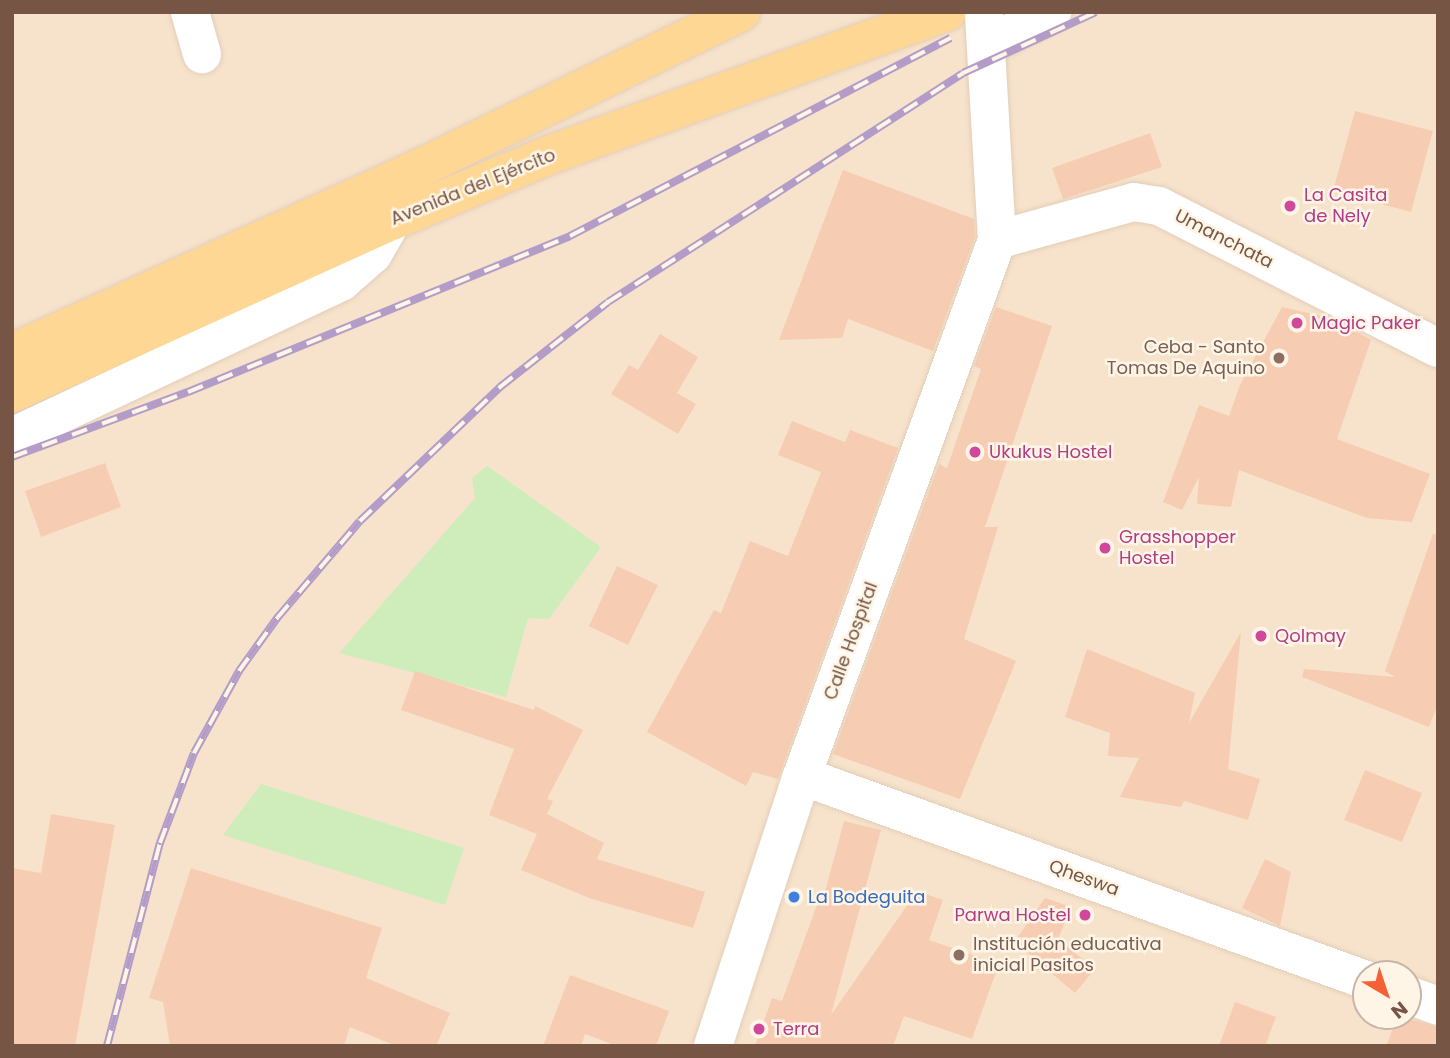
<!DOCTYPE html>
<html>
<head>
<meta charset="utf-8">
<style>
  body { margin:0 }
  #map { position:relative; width:1450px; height:1058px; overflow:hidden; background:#fef1dd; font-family:Poppins,sans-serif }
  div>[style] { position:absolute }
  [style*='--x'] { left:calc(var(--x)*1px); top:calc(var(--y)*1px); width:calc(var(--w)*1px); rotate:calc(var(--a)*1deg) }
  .residential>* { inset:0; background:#f7e3cb }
  .green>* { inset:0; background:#cfedbb }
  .building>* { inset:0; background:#f6cdb2 }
  .roads { filter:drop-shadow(0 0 2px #e3cdb9) drop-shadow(0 0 2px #e3cdb9) }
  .minor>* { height:38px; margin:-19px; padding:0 19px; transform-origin:19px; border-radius:19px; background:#fff }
  .primary>* { height:38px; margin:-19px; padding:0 19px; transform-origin:19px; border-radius:19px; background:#ffd794 }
  .rail>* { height:8px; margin-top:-4px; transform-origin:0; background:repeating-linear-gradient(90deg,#fff5e6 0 16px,#b39cc7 0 32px); box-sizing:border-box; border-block:2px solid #b39cc7 }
  .dots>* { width:19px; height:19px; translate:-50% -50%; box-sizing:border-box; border:4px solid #fff5e6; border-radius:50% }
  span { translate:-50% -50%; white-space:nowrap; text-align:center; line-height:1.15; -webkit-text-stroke:5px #fff5e6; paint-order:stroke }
  .street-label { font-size:18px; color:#765544 }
  .hotel-label { font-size:18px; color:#b23c85 }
  .left { translate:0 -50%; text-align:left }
  .right { translate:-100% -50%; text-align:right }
  .education-label { font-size:18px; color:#785e54 }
  .shop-label { font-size:18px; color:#366cbe }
  .frame { position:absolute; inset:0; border:14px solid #765544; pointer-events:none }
  .north { position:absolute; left:1352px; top:960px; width:70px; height:70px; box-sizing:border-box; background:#fff5e6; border:2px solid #c8b5a5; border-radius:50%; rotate:141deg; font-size:19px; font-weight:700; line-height:28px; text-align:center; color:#765544 }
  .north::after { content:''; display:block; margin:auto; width:24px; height:32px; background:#f56036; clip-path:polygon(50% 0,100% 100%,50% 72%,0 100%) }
</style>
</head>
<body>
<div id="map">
  <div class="residential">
    <i style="clip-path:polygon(evenodd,12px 12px,1438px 12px,1438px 1046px,12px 1046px,12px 12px,1366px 974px,1408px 974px,1408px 1016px,1366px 1016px,1366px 974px)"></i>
  </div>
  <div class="green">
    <i style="clip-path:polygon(487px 466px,601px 547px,549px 619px,528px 618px,506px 697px,339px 653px,475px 498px,472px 478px)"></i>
    <i style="clip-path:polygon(261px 784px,464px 848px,445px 905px,223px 835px)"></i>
  </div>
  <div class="building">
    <i style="clip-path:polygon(1355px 111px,1433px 131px,1411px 212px,1333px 191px)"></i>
    <i style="clip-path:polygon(1150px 133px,1162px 167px,1063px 199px,1052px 168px)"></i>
    <i style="clip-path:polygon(843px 170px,974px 219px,975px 237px,933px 351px,848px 319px,842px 338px,779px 340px)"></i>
    <i style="clip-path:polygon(996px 307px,1052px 326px,985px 527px,998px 527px,964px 639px,1016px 661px,960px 799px,833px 754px,939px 464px,947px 468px,981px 369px,974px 366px)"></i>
    <i style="clip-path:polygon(1282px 307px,1330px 318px,1371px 340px,1337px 439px,1430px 474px,1412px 522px,1367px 518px,1239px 470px,1231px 507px,1197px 504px,1199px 477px,1182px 510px,1163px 502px,1199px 405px,1229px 416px,1240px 385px)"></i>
    <i style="clip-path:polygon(660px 334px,698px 357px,677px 393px,696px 404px,678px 434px,611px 394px,629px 365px,638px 370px)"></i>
    <i style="clip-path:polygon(792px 421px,845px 442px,850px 430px,898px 448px,778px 779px,753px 772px,746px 786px,647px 732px,714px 610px,721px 613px,750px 541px,788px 556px,821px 472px,778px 455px)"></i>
    <i style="clip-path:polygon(105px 463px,121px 507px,41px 537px,25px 491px)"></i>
    <i style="clip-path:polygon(1433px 534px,1438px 535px,1438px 704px,1429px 727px,1302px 677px,1304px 669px,1395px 677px,1385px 671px)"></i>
    <i style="clip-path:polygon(617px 566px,658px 585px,628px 645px,589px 626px)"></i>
    <i style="clip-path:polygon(1241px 632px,1228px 769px,1260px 779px,1248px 820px,1184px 801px,1181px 807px,1120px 797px,1139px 758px,1108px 756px,1110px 733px,1065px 717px,1087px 649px,1195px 693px,1189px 723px)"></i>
    <i style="clip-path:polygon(415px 671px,534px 710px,535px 706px,583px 730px,547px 799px,553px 801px,547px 814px,604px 843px,597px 859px,705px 892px,693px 928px,592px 899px,521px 870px,537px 834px,489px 815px,514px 749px,401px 710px)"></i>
    <i style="clip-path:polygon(1365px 770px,1422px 793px,1402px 842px,1344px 820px)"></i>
    <i style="clip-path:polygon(51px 814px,115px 825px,75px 1046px,12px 1046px,12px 868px,41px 873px)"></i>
    <i style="clip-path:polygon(844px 821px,881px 830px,831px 1015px,917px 891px,943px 900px,929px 940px,999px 964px,972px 1039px,904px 1016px,893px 1046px,755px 1046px,772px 998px,782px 1001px,818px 902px,822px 903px)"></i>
    <i style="clip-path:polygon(1265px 859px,1291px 872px,1280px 926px,1242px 908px)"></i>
    <i style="clip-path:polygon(191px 868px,382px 928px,366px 978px,450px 1013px,436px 1046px,396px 1046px,350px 1027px,344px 1046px,170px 1046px,163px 1002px,149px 998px)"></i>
    <i style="clip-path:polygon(1045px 898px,1071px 907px,1058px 939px,1095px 969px,1075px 993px,1014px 942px)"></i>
    <i style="clip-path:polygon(570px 975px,669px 1011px,656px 1046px,617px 1046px,585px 1034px,581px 1046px,543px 1046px)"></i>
    <i style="clip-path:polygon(1235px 1002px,1276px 1017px,1265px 1046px,1219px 1046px)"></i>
    <i style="clip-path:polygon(1398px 1016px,1438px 1027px,1438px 1046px,1386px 1046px)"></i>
  </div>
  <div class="roads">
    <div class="minor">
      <i style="--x:190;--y:12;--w:44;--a:74.1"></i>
      <i style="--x:989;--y:44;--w:71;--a:-26.9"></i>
      <i style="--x:997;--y:240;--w:142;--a:-15.5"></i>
      <i style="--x:1134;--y:202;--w:25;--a:9"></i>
      <i style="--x:1159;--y:206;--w:313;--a:27"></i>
      <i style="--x:12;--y:437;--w:364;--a:-25.2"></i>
      <i style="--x:341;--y:282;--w:43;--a:-41.2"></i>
      <i style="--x:373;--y:254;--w:38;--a:-60"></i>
      <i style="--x:802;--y:776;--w:600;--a:19.89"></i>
      <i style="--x:1408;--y:995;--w:32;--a:20"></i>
      <i style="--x:713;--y:1046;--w:284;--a:-71.8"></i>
      <i style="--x:802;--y:776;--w:570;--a:-70.01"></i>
      <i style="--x:997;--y:240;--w:228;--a:-93.3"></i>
    </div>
    <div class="primary">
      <i style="--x:12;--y:353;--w:446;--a:-24.4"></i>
      <i style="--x:418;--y:169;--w:359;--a:-25.9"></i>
      <i style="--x:12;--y:393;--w:417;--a:-24.4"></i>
      <i style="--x:392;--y:221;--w:170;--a:-22.8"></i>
      <i style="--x:549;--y:155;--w:423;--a:-19.8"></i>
    </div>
  </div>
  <div class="rail">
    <i style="--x:12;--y:457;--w:188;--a:-20.3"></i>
    <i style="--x:188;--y:392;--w:413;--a:-22.2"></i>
    <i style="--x:570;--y:236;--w:429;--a:-27.5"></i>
    <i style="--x:107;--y:1046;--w:210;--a:-75.4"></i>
    <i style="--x:160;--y:843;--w:96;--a:-69.3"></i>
    <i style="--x:194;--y:753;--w:94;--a:-61.2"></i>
    <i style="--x:239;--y:671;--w:67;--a:-54.2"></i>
    <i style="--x:278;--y:617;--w:126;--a:-49.5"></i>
    <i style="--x:360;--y:521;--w:194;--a:-43.7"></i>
    <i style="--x:500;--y:387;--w:137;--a:-38.2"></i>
    <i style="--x:608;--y:302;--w:422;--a:-32.8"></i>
    <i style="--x:963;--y:73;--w:146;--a:-24.6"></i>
  </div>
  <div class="dots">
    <i style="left:1290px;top:206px;background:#d1479c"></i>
    <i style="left:1297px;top:323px;background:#d1479c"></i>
    <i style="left:1279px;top:358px;background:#8d6e63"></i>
    <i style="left:975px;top:452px;background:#d1479c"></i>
    <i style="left:1105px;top:548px;background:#d1479c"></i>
    <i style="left:1261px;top:636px;background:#d1479c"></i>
    <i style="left:794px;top:897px;background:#3f7fe0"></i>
    <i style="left:1085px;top:915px;background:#d1479c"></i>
    <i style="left:959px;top:955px;background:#8d6e63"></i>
    <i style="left:759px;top:1029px;background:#d1479c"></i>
  </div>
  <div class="street-label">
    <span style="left:473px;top:187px;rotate:-22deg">Avenida del Ejército</span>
    <span style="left:1224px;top:239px;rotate:27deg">Umanchata</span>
    <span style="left:851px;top:641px;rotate:-70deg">Calle Hospital</span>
    <span style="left:1084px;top:878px;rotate:20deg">Qheswa</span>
  </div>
  <div class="hotel-label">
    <span class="left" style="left:1304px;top:206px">La Casita<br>de Nely</span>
    <span class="left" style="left:1311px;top:323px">Magic Paker</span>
    <span class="left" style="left:989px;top:452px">Ukukus Hostel</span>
    <span class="left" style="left:1119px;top:548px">Grasshopper<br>Hostel</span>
    <span class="left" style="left:1275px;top:636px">Qolmay</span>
    <span class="right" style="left:1071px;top:915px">Parwa Hostel</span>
    <span class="left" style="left:773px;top:1029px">Terra</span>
  </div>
  <div class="education-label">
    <span class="right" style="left:1265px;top:358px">Ceba - Santo<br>Tomas De Aquino</span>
    <span class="left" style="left:973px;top:955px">Institución educativa<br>inicial Pasitos</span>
  </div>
  <div class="shop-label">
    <span class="left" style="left:808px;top:897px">La Bodeguita</span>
  </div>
  <div class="frame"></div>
  <div class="north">N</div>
</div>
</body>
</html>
